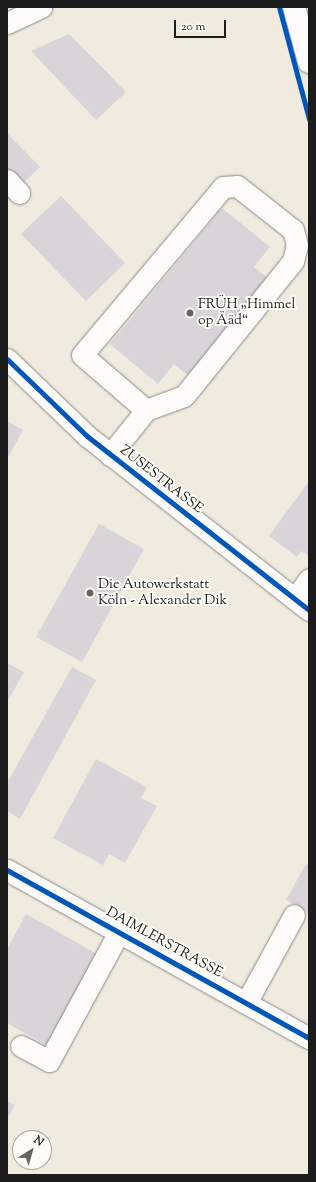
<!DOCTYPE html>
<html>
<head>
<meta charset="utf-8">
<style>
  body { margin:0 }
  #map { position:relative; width:316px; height:1182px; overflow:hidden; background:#f0eadf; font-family:"Sorts Mill Goudy",serif }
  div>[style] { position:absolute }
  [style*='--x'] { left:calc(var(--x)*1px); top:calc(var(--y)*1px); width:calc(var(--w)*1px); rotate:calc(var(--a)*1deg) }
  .building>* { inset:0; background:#dad3d7 }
  .roads { filter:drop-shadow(0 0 1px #8c8a84) drop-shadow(0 0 1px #8c8a84) }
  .minor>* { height:21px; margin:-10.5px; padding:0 10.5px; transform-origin:10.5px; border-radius:10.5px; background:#fdfcfa }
  .major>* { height:22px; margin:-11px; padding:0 11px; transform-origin:11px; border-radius:11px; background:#fdfcfa }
  .cycleway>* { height:5px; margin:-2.5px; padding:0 2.5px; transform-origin:2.5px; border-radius:2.5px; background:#0057b8 }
  .dots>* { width:11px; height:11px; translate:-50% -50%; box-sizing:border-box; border:2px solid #fdfcf7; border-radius:50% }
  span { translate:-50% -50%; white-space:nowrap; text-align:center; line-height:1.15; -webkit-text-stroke:4px #fdfcf7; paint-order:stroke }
  .poi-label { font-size:14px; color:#1c1c1c }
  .left { translate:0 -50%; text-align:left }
  .street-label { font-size:14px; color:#1c1c1c }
  .frame { position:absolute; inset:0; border:8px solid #1c1c1c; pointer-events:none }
  .north { position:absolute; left:12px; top:1130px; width:40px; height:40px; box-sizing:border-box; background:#fdfcf7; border:1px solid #a3a29f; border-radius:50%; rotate:37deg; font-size:11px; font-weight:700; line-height:16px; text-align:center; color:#1c1c1c }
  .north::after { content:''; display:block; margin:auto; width:14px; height:18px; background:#666460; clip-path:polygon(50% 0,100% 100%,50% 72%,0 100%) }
  .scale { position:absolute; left:174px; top:20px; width:52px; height:18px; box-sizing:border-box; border:2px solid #1c1c1c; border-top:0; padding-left:5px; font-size:12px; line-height:14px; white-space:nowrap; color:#1c1c1c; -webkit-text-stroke:3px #fdfcf7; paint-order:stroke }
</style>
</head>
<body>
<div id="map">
  <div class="building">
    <i style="clip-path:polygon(69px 34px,126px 92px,96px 120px,31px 51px)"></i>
    <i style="clip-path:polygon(7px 133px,40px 167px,19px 187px,7px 174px)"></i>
    <i style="clip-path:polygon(61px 196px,125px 263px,86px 301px,21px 234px)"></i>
    <i style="clip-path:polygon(222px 208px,270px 247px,254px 267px,271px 281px,191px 378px,174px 364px,158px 384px,110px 344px)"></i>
    <i style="clip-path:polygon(7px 421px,23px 430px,7px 459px)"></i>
    <i style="clip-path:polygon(309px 481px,309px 556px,301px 551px,297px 557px,269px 536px)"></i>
    <i style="clip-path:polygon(99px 524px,144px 549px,82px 662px,36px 637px)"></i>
    <i style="clip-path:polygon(7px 663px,24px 672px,7px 702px)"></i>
    <i style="clip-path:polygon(72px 667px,96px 680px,20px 819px,7px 811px,7px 783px)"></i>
    <i style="clip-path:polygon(96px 759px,147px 787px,141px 798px,157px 806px,125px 863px,109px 854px,103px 865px,53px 838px)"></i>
    <i style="clip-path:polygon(306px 864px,309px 866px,309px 913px,286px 900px)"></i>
    <i style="clip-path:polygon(26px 914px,99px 955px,48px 1046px,7px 1023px,7px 949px)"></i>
    <i style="clip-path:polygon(7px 1101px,15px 1105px,7px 1119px)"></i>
  </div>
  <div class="roads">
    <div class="minor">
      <i style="--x:7;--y:23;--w:38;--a:-25"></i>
      <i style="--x:7;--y:180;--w:18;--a:47"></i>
      <i style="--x:7;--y:359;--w:111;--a:43.9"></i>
      <i style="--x:87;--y:436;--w:282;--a:38.1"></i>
      <i style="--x:110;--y:455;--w:58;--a:-51.3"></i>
      <i style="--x:146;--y:410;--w:40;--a:-20.2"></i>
      <i style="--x:184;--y:396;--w:174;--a:-51.1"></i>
      <i style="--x:293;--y:261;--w:16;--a:-76"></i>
      <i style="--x:297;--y:245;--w:16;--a:-105"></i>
      <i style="--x:293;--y:230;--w:71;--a:-141.8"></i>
      <i style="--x:237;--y:186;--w:14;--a:176"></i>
      <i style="--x:223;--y:187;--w:219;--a:130"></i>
      <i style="--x:82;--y:355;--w:84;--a:40.7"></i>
      <i style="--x:295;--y:599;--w:24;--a:-55"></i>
      <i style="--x:7;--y:870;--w:346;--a:29.1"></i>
      <i style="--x:246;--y:1003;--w:100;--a:-61.4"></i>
      <i style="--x:21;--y:1046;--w:32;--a:28"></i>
      <i style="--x:49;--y:1061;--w:147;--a:-61.5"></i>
    </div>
    <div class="major">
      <i style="--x:294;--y:7;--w:57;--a:74.7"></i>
    </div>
  </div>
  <div class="cycleway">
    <i style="--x:279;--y:7;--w:116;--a:75"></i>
    <i style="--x:7;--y:359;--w:111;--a:43.9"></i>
    <i style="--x:87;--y:436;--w:282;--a:38.1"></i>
    <i style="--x:7;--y:870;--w:346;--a:29.1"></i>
  </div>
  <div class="dots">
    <i style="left:190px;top:313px;background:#666460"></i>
    <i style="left:90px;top:593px;background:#666460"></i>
  </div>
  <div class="poi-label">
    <span class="left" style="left:198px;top:313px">FRÜH „Himmel<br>op Ääd“</span>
    <span class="left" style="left:98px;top:593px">Die Autowerkstatt<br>Köln - Alexander Dik</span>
  </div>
  <div class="street-label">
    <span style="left:161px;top:480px;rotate:38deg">ZUSESTRASSE</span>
    <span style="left:164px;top:943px;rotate:29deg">DAIMLERSTRASSE</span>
  </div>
  <div class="frame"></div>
  <div class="north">N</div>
  <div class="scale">20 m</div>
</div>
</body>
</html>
